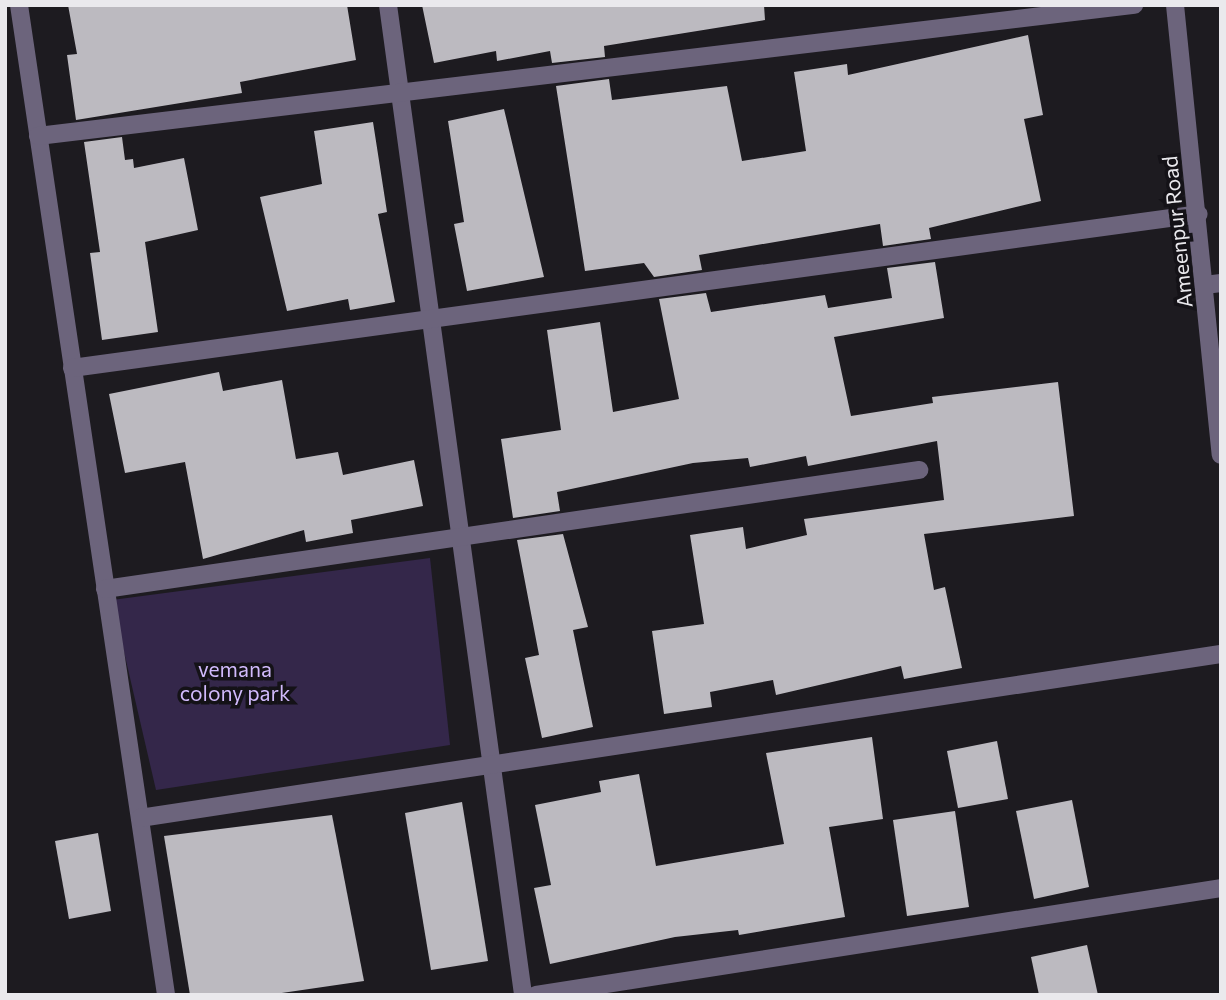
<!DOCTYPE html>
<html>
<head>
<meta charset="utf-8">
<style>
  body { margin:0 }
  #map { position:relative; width:1226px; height:1000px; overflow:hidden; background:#1d1b20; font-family:Commissioner,sans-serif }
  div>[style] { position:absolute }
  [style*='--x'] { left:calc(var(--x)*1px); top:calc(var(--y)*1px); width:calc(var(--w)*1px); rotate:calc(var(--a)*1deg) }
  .green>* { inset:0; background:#34274a }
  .building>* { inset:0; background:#bcbac0 }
  .minor>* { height:18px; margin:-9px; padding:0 9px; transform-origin:9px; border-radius:9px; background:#6c647c }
  .tertiary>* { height:18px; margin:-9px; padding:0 9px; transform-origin:9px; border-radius:9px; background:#6c647c }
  span { translate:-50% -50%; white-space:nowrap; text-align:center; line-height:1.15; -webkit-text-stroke:7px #141217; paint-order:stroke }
  .street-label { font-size:21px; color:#eae9ed }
  .park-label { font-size:21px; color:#d1bafc }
  .frame { position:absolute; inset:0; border:7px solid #eae9ed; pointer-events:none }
</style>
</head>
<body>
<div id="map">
  <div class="green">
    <i style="clip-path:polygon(430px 558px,450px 745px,156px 790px,112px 600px)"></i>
  </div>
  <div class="building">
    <i style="clip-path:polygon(68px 5px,347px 5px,356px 60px,240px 82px,242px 93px,76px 120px,67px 55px,77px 54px)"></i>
    <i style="clip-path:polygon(422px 5px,764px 5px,765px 20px,604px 46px,605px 57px,552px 63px,550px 51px,497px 61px,496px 51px,434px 63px)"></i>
    <i style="clip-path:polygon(1028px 35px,1043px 115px,1024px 119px,1041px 201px,929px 228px,931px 239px,883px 246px,880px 224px,699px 255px,702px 270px,654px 277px,644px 263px,585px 271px,556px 86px,609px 79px,612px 100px,727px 86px,742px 161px,806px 151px,794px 72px,847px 64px,848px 75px)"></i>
    <i style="clip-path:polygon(504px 109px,544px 277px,467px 291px,454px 224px,464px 222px,448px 121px)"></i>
    <i style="clip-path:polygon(373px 122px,387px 212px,378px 214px,395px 302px,350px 310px,348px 299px,287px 311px,260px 197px,322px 184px,314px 131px)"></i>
    <i style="clip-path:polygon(122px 137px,125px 160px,133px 159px,134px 168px,184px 158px,198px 230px,145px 242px,158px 332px,102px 340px,90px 253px,100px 252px,84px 142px)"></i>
    <i style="clip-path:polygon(935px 262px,944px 318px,834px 337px,851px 416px,933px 403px,932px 397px,1058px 382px,1074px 516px,924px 534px,934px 590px,945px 587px,962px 668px,904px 679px,901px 666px,776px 695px,773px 680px,710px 692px,712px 707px,664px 714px,652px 631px,704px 624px,690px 535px,743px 527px,746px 549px,807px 535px,804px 519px,944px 500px,937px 441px,808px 466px,806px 456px,750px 467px,748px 458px,693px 463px,557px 492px,560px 511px,513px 518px,501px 439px,561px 430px,547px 330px,600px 322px,613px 412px,679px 399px,659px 299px,706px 293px,711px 312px,825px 295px,828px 308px,892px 298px,887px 268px)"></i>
    <i style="clip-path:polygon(219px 372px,223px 391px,282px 380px,296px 459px,338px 452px,343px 475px,414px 460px,423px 506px,351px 520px,353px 533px,306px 542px,304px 530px,203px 559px,185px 462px,125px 473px,109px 394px)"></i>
    <i style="clip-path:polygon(563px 534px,588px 627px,573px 630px,593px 727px,542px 738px,525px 658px,539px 655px,517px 540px)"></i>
    <i style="clip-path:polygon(872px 737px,883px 819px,829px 827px,845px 917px,739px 935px,738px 930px,675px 937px,550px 964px,534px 888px,551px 885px,535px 805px,601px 792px,599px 781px,639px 774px,656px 866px,784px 844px,766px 753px)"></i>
    <i style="clip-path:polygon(997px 741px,1008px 799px,958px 808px,947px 751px)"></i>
    <i style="clip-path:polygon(1072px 800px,1089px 887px,1034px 899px,1016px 811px)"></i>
    <i style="clip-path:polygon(462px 802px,488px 961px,431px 970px,405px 813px)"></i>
    <i style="clip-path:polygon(955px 811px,969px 907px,907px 916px,893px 820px)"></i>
    <i style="clip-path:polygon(332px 815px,364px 981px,268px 995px,190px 995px,164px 836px)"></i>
    <i style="clip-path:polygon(98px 833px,111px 911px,69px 919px,55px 841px)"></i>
    <i style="clip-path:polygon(1087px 945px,1098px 995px,1039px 995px,1031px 957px)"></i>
  </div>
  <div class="minor">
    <i style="--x:19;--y:5;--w:1001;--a:81.55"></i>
    <i style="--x:388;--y:5;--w:999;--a:82.23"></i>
    <i style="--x:38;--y:136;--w:1104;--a:-6.82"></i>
    <i style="--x:1205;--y:285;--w:16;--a:-7"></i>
    <i style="--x:72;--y:368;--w:1137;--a:-7.78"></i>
    <i style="--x:105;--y:589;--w:823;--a:-8.32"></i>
    <i style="--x:140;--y:818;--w:1093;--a:-8.63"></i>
    <i style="--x:536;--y:995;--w:693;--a:-8.88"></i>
  </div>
  <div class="tertiary">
    <i style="--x:1175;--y:5;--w:452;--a:84.2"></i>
  </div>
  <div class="street-label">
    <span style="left:1177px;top:232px;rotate:-96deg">Ameenpur Road</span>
  </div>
  <div class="park-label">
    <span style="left:235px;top:681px">vemana<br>colony park</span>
  </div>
  <div class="frame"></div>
</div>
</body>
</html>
